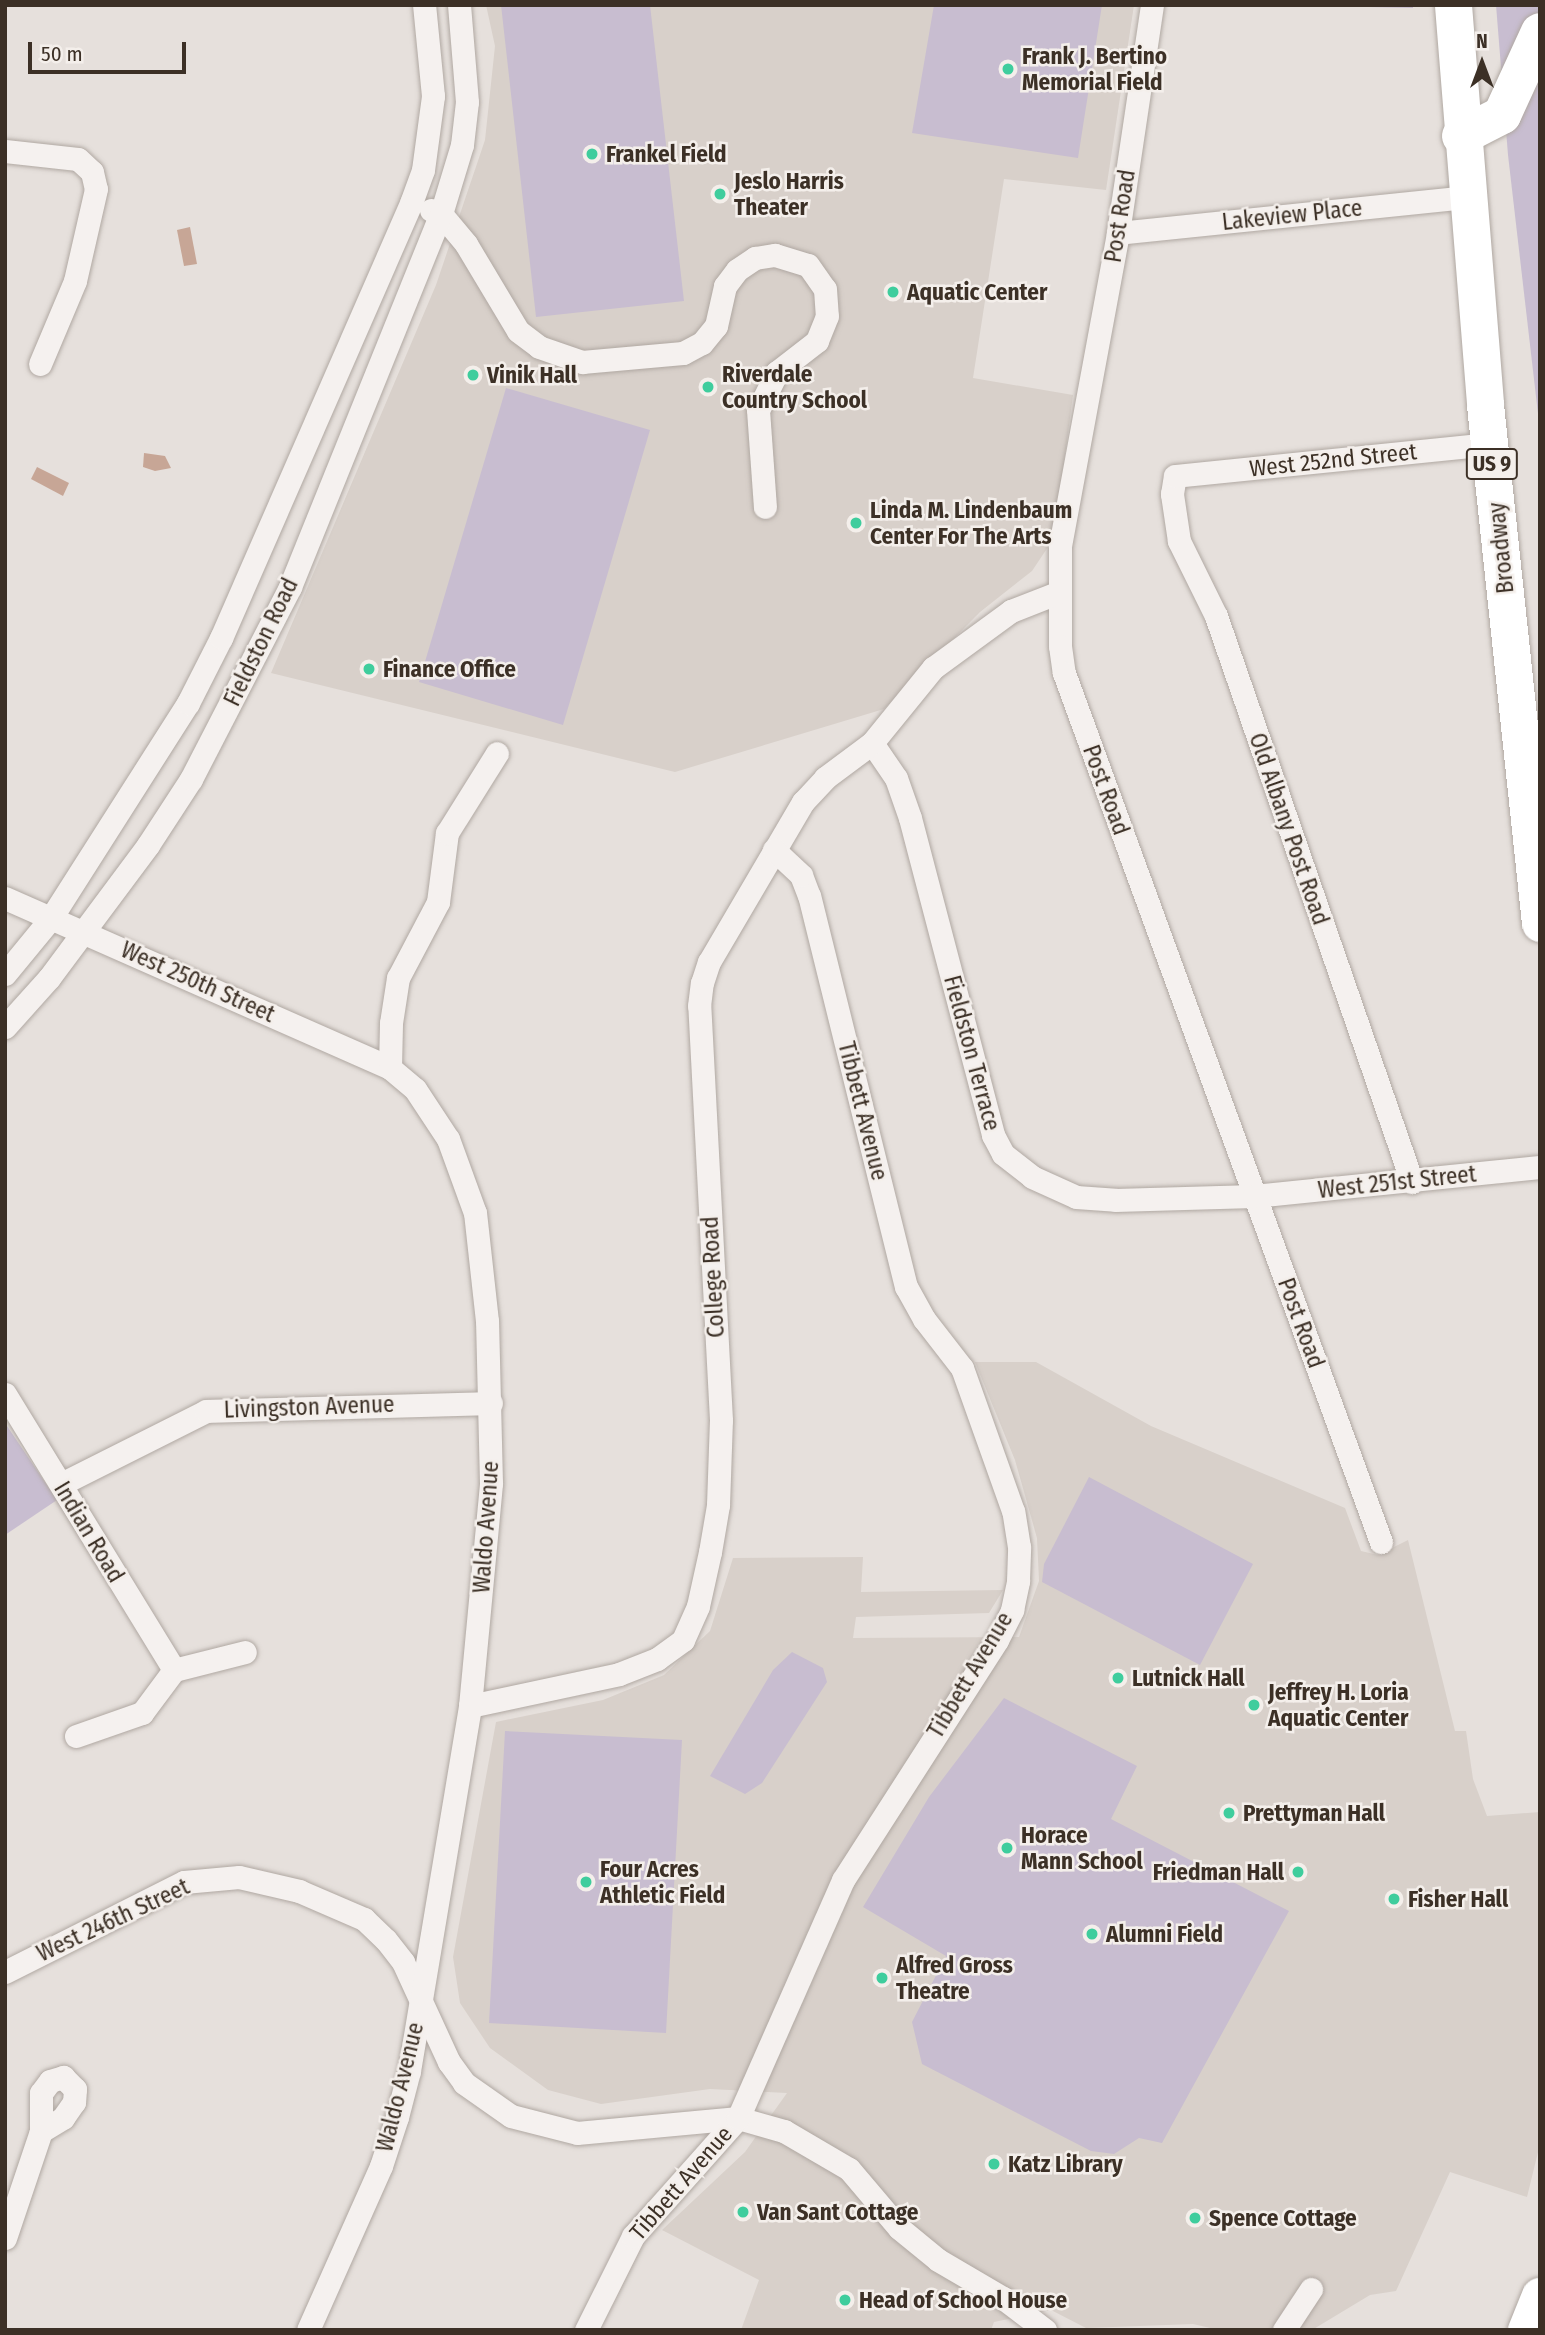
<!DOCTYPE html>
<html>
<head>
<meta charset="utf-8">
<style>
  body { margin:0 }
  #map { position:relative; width:1545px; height:2335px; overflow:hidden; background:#e6e0dc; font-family:"Fira Sans Condensed",sans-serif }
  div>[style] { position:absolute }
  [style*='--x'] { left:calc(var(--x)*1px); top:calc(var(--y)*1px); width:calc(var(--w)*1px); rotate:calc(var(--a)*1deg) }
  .built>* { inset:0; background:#d8d0ca }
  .green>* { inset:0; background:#c8bdd0 }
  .water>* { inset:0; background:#c7a696 }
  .roads { filter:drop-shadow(0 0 2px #b0a8a2) drop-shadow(0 0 2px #b0a8a2) }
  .street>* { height:23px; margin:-11.5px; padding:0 11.5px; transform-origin:11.5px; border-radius:11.5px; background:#f5f1ef }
  .primary>* { height:37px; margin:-18.5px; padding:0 18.5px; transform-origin:18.5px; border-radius:18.5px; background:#fff }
  .highway>* { height:38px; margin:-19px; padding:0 19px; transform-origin:19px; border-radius:19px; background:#fff }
  .dots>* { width:19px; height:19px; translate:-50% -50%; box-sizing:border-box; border:4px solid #f4efeb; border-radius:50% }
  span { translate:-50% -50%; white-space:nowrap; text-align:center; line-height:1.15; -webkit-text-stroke:5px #f4efeb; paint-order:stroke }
  .shield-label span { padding:2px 5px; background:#f4efeb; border:2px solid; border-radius:5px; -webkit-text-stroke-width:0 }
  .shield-label { font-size:21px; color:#3c3026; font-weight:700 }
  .poi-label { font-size:23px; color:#3c3026; font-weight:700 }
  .left { translate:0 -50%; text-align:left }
  .right { translate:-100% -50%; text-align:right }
  .street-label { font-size:23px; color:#3c3026 }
  .frame { position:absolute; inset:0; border:7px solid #3c3026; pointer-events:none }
  .north { position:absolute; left:1447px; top:28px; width:70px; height:70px; -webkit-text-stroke:5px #f4efeb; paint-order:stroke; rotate:0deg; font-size:19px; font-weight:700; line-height:28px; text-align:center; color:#3c3026 }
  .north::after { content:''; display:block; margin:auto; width:24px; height:32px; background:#3c3026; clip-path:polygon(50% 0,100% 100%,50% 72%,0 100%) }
  .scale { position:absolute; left:28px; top:42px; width:158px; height:32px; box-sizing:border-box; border:4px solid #3c3026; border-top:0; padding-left:9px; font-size:21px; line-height:24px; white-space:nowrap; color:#3c3026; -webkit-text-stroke:5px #f4efeb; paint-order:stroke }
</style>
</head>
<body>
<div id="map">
  <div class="built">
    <i style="clip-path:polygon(486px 5px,1134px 5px,1106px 190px,1004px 179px,973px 378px,1073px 395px,1054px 538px,1032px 571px,980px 612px,884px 709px,675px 772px,271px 673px,436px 285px,485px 140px,495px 46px)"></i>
    <i style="clip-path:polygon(975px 1362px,1036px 1362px,1151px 1426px,1345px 1508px,1361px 1551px,1378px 1555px,1408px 1540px,1455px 1731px,1466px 1731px,1473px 1779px,1487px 1816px,1540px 1812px,1540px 2144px,1527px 2197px,1450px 2172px,1396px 2291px,1370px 2295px,1312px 2330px,1219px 2330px,1193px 2324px,1086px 2328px,1051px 2310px,994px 2322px,991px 2330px,741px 2330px,759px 2280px,662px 2230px,745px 2152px,787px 2093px,710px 2089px,601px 2104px,548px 2090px,490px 2048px,460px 2003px,453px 1957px,496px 1722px,603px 1700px,664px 1675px,710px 1631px,733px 1558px,863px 1557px,861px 1592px,1003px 1590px,989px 1613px,856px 1617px,853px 1638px,1019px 1637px,1039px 1581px,1037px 1538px,1015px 1460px)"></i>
  </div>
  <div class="green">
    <i style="clip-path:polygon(501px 5px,650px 5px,684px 301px,536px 317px)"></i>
    <i style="clip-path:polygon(934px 5px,1102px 5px,1078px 158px,912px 133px)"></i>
    <i style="clip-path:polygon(1280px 5px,1413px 5px,1413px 8px)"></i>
    <i style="clip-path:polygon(1496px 5px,1540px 5px,1540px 431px,1508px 155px)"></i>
    <i style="clip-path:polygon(506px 388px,650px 430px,563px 725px,419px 682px)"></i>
    <i style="clip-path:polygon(5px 1423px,57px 1500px,5px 1535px)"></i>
    <i style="clip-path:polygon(1089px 1477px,1253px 1564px,1200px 1665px,1042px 1582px,1044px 1564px)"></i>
    <i style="clip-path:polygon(792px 1652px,823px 1668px,827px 1682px,762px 1783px,745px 1794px,710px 1776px,773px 1670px)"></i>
    <i style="clip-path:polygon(1004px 1698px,1137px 1766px,1111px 1819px,1289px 1911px,1162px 2143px,1139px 2138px,1114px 2154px,1091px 2151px,922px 2064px,912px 2022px,946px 1956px,863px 1907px,929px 1797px)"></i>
    <i style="clip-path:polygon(505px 1731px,682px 1740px,666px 2033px,489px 2023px)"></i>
  </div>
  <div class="water">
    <i style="clip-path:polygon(190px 227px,197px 264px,184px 266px,177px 230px)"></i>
    <i style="clip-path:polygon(144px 453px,165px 456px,171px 468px,155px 471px,143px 467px)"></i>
    <i style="clip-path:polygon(37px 467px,69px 483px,63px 496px,31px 479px)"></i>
  </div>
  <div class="roads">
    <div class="street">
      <i style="--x:1152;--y:5;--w:231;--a:98.5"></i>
      <i style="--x:1118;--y:233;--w:319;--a:100.5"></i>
      <i style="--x:1060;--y:547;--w:99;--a:90"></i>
      <i style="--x:1060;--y:646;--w:27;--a:82"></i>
      <i style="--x:1064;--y:673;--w:925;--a:69.96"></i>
      <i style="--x:5;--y:151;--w:73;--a:6.3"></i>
      <i style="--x:78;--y:159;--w:19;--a:43"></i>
      <i style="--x:92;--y:172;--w:17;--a:77"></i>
      <i style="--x:96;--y:189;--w:94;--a:102.9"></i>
      <i style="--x:75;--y:281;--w:90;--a:112.9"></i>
      <i style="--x:431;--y:210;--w:11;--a:22"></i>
      <i style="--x:441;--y:214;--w:39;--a:50"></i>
      <i style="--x:466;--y:244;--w:101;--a:59.1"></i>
      <i style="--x:518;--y:331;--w:26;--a:37"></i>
      <i style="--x:539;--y:347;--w:46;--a:19.2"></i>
      <i style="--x:582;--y:362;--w:101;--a:-5.1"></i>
      <i style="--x:683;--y:353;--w:21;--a:-28"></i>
      <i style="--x:702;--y:343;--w:22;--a:-51"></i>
      <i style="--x:716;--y:326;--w:41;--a:-77.3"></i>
      <i style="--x:725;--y:286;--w:20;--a:-53"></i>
      <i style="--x:737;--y:270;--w:22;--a:-34"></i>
      <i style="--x:755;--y:258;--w:20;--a:-9"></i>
      <i style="--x:775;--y:255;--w:34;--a:17"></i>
      <i style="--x:808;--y:265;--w:29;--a:55"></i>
      <i style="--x:825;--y:289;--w:27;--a:86"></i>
      <i style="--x:827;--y:316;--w:27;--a:112"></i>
      <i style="--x:817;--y:341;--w:51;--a:142.2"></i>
      <i style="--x:777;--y:372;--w:42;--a:116.6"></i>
      <i style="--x:758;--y:410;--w:97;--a:85.9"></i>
      <i style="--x:1118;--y:233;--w:350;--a:-5.9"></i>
      <i style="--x:872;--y:743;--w:42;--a:55.6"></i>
      <i style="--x:896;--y:778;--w:42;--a:70.7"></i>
      <i style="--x:910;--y:818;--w:328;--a:75.3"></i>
      <i style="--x:993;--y:1135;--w:21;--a:62"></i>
      <i style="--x:1003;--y:1154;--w:37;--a:38"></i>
      <i style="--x:1032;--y:1177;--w:48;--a:24.4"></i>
      <i style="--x:1076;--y:1197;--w:39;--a:4"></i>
      <i style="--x:1115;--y:1200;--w:139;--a:-1.6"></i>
      <i style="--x:1254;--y:1196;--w:287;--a:-5.8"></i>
      <i style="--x:5;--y:898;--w:421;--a:23.8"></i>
      <i style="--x:5;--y:974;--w:72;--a:-50.6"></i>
      <i style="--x:51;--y:918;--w:255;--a:-57.5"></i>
      <i style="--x:188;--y:703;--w:73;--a:-63.1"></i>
      <i style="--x:221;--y:638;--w:475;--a:-66.4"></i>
      <i style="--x:411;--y:203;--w:35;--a:-70"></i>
      <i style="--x:423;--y:170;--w:75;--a:-82.3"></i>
      <i style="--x:433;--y:96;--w:91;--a:-95.6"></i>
      <i style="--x:5;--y:1027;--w:66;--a:-48.1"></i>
      <i style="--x:49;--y:978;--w:166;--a:-53.3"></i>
      <i style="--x:148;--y:845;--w:79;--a:-56.9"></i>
      <i style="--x:191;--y:779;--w:216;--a:-62.7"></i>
      <i style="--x:290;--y:587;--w:402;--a:-68"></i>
      <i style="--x:441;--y:214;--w:72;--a:-73.1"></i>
      <i style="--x:462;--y:145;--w:43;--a:-83.4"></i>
      <i style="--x:467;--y:102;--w:97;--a:-94.7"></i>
      <i style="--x:1412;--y:1182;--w:599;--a:-109.1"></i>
      <i style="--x:1216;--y:616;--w:84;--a:-116.3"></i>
      <i style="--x:1179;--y:541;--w:48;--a:-98.5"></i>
      <i style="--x:1172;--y:494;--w:18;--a:-81"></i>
      <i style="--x:1175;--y:476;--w:317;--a:-5.8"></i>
      <i style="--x:5;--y:1394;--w:324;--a:58.5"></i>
      <i style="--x:61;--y:1484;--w:162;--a:-26.7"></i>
      <i style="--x:206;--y:1411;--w:285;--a:-1.6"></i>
      <i style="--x:470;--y:1706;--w:152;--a:-12.1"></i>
      <i style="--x:619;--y:1674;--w:41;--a:-21.5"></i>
      <i style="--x:657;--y:1659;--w:32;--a:-36"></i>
      <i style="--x:683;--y:1640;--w:37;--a:-66"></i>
      <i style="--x:698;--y:1606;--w:55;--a:-77.5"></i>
      <i style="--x:710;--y:1552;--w:48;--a:-80.3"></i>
      <i style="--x:718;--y:1505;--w:85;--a:-88"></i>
      <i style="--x:721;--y:1420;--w:415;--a:-93"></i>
      <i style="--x:699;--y:1006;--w:23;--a:-83"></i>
      <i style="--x:702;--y:983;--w:22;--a:-72"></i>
      <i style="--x:709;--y:962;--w:186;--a:-59.6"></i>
      <i style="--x:803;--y:802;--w:33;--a:-47"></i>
      <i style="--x:825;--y:778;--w:59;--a:-36.7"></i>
      <i style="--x:872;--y:743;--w:97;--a:-50.9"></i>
      <i style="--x:933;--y:668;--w:97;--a:-36.2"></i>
      <i style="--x:1011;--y:611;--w:49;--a:-21.4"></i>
      <i style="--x:76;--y:1736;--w:70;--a:-19.2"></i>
      <i style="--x:142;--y:1713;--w:54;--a:-53.3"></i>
      <i style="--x:174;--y:1670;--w:73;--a:-14.2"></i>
      <i style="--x:5;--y:1972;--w:200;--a:-26.7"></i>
      <i style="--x:184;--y:1882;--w:55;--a:-5.2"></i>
      <i style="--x:239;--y:1877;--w:62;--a:13.1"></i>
      <i style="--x:299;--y:1891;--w:71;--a:23.3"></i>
      <i style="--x:364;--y:1919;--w:30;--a:44"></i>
      <i style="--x:386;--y:1940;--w:28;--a:52"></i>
      <i style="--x:403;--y:1962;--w:110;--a:65.3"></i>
      <i style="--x:449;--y:2062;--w:26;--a:54"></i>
      <i style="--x:464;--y:2083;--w:57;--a:35.1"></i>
      <i style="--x:511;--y:2116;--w:68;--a:14.4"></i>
      <i style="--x:577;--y:2133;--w:162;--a:-5.3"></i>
      <i style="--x:738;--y:2118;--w:48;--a:15.8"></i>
      <i style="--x:784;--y:2131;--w:75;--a:30.3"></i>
      <i style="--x:849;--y:2169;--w:77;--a:49.7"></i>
      <i style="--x:899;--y:2228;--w:50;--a:39.4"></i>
      <i style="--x:938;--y:2260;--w:75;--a:30.3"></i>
      <i style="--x:1003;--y:2298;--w:53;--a:37.3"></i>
      <i style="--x:5;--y:2238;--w:113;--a:-71.4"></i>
      <i style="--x:41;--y:2131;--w:38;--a:-90"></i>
      <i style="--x:41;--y:2093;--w:15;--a:-53"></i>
      <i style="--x:50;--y:2081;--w:14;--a:-17"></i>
      <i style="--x:63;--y:2077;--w:17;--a:45"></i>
      <i style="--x:75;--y:2089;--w:13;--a:94"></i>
      <i style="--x:74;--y:2102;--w:19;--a:125"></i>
      <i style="--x:63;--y:2118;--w:26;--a:149"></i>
      <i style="--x:308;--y:2330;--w:180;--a:-66"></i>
      <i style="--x:381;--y:2166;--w:52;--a:-71.9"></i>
      <i style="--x:397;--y:2117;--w:48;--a:-75.4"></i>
      <i style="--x:409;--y:2071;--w:370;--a:-80.5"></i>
      <i style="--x:470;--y:1706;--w:224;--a:-84.6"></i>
      <i style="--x:491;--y:1483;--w:162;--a:-91.4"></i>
      <i style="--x:487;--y:1321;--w:109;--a:-96.3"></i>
      <i style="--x:475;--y:1213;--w:79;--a:-110"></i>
      <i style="--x:448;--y:1139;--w:60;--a:-123.4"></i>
      <i style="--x:415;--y:1089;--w:33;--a:-140"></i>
      <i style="--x:390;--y:1068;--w:45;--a:-88.7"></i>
      <i style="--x:391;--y:1023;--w:46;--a:-81.2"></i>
      <i style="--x:398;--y:978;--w:86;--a:-62.2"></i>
      <i style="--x:438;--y:902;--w:70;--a:-82.6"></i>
      <i style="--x:447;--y:833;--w:94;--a:-58"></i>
      <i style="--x:586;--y:2330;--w:105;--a:-63.4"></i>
      <i style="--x:633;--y:2236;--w:158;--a:-48.3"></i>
      <i style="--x:738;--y:2118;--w:260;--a:-66.2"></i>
      <i style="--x:843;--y:1880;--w:285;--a:-57.3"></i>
      <i style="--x:997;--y:1640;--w:34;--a:-63"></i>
      <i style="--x:1012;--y:1610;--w:30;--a:-78"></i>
      <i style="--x:1018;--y:1581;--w:34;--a:-88"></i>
      <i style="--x:1019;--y:1547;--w:36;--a:-99"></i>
      <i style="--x:1013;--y:1511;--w:152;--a:-109.6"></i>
      <i style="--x:962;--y:1368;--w:62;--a:-127.8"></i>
      <i style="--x:924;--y:1319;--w:37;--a:-119"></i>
      <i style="--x:906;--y:1287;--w:403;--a:-103.9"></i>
      <i style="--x:809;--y:896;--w:22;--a:-111"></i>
      <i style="--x:801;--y:875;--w:37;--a:-137"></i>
      <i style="--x:1284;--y:2330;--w:49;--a:-56.6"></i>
    </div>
    <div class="primary">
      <i style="--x:1453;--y:5;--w:401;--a:85.4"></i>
      <i style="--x:1485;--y:405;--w:521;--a:83.94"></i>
      <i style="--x:1526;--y:2330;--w:37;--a:-68"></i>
    </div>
    <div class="highway">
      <i style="--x:1461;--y:136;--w:46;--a:-27.1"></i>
      <i style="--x:1502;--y:115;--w:91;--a:-65.4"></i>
    </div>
  </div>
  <div class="dots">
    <i style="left:1008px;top:69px;background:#3fcd9d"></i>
    <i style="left:592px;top:154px;background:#3fcd9d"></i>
    <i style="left:720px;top:194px;background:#3fcd9d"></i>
    <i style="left:893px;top:292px;background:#3fcd9d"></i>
    <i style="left:473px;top:375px;background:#3fcd9d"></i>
    <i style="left:708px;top:387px;background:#3fcd9d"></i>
    <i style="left:856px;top:523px;background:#3fcd9d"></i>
    <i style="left:369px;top:669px;background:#3fcd9d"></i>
    <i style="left:1118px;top:1678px;background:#3fcd9d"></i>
    <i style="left:1254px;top:1705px;background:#3fcd9d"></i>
    <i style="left:1229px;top:1813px;background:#3fcd9d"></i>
    <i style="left:1007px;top:1848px;background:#3fcd9d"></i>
    <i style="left:1298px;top:1872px;background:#3fcd9d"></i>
    <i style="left:586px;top:1882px;background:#3fcd9d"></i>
    <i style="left:1394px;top:1899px;background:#3fcd9d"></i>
    <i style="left:1092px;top:1934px;background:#3fcd9d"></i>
    <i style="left:882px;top:1978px;background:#3fcd9d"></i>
    <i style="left:994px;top:2164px;background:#3fcd9d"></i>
    <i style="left:743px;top:2212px;background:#3fcd9d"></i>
    <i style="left:1195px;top:2218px;background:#3fcd9d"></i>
    <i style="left:845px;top:2300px;background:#3fcd9d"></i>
  </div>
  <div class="shield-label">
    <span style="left:1492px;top:464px">US 9</span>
  </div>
  <div class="poi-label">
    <span class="left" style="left:1022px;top:69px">Frank J. Bertino<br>Memorial Field</span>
    <span class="left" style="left:606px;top:154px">Frankel Field</span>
    <span class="left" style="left:734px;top:194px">Jeslo Harris<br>Theater</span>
    <span class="left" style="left:907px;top:292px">Aquatic Center</span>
    <span class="left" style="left:722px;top:387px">Riverdale<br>Country School</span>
    <span class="left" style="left:487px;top:375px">Vinik Hall</span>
    <span class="left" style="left:870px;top:523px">Linda M. Lindenbaum<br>Center For The Arts</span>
    <span class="left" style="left:383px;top:669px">Finance Office</span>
    <span class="left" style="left:1132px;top:1678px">Lutnick Hall</span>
    <span class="left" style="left:1268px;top:1705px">Jeffrey H. Loria<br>Aquatic Center</span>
    <span class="left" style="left:1243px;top:1813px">Prettyman Hall</span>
    <span class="left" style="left:1021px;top:1848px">Horace<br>Mann School</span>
    <span class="left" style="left:600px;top:1882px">Four Acres<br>Athletic Field</span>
    <span class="right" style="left:1284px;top:1872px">Friedman Hall</span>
    <span class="left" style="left:1408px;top:1899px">Fisher Hall</span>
    <span class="left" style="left:1106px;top:1934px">Alumni Field</span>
    <span class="left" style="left:896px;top:1978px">Alfred Gross<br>Theatre</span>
    <span class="left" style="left:1008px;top:2164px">Katz Library</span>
    <span class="left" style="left:757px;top:2212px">Van Sant Cottage</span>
    <span class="left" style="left:1209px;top:2218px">Spence Cottage</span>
    <span class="left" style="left:859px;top:2300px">Head of School House</span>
  </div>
  <div class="street-label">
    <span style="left:1292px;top:215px;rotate:-6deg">Lakeview Place</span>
    <span style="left:1120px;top:216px;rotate:-81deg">Post Road</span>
    <span style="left:1333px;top:460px;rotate:-6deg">West 252nd Street</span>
    <span style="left:1501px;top:548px;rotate:-96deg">Broadway</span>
    <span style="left:261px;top:642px;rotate:-64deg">Fieldston Road</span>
    <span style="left:1106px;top:790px;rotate:70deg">Post Road</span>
    <span style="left:1289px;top:829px;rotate:71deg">Old Albany Post Road</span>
    <span style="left:198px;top:982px;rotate:24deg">West 250th Street</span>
    <span style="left:972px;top:1053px;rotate:75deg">Fieldston Terrace</span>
    <span style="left:863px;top:1111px;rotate:76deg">Tibbett Avenue</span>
    <span style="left:1397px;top:1182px;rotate:-6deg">West 251st Street</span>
    <span style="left:713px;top:1277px;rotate:-93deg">College Road</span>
    <span style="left:1301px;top:1323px;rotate:70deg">Post Road</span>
    <span style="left:309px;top:1407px;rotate:-2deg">Livingston Avenue</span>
    <span style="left:486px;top:1527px;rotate:-86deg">Waldo Avenue</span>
    <span style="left:89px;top:1532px;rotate:59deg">Indian Road</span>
    <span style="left:970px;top:1675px;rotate:-59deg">Tibbett Avenue</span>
    <span style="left:113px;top:1920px;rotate:-25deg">West 246th Street</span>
    <span style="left:400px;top:2087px;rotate:-76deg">Waldo Avenue</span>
    <span style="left:681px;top:2183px;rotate:-49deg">Tibbett Avenue</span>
  </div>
  <div class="frame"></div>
  <div class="north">N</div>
  <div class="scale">50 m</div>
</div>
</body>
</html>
